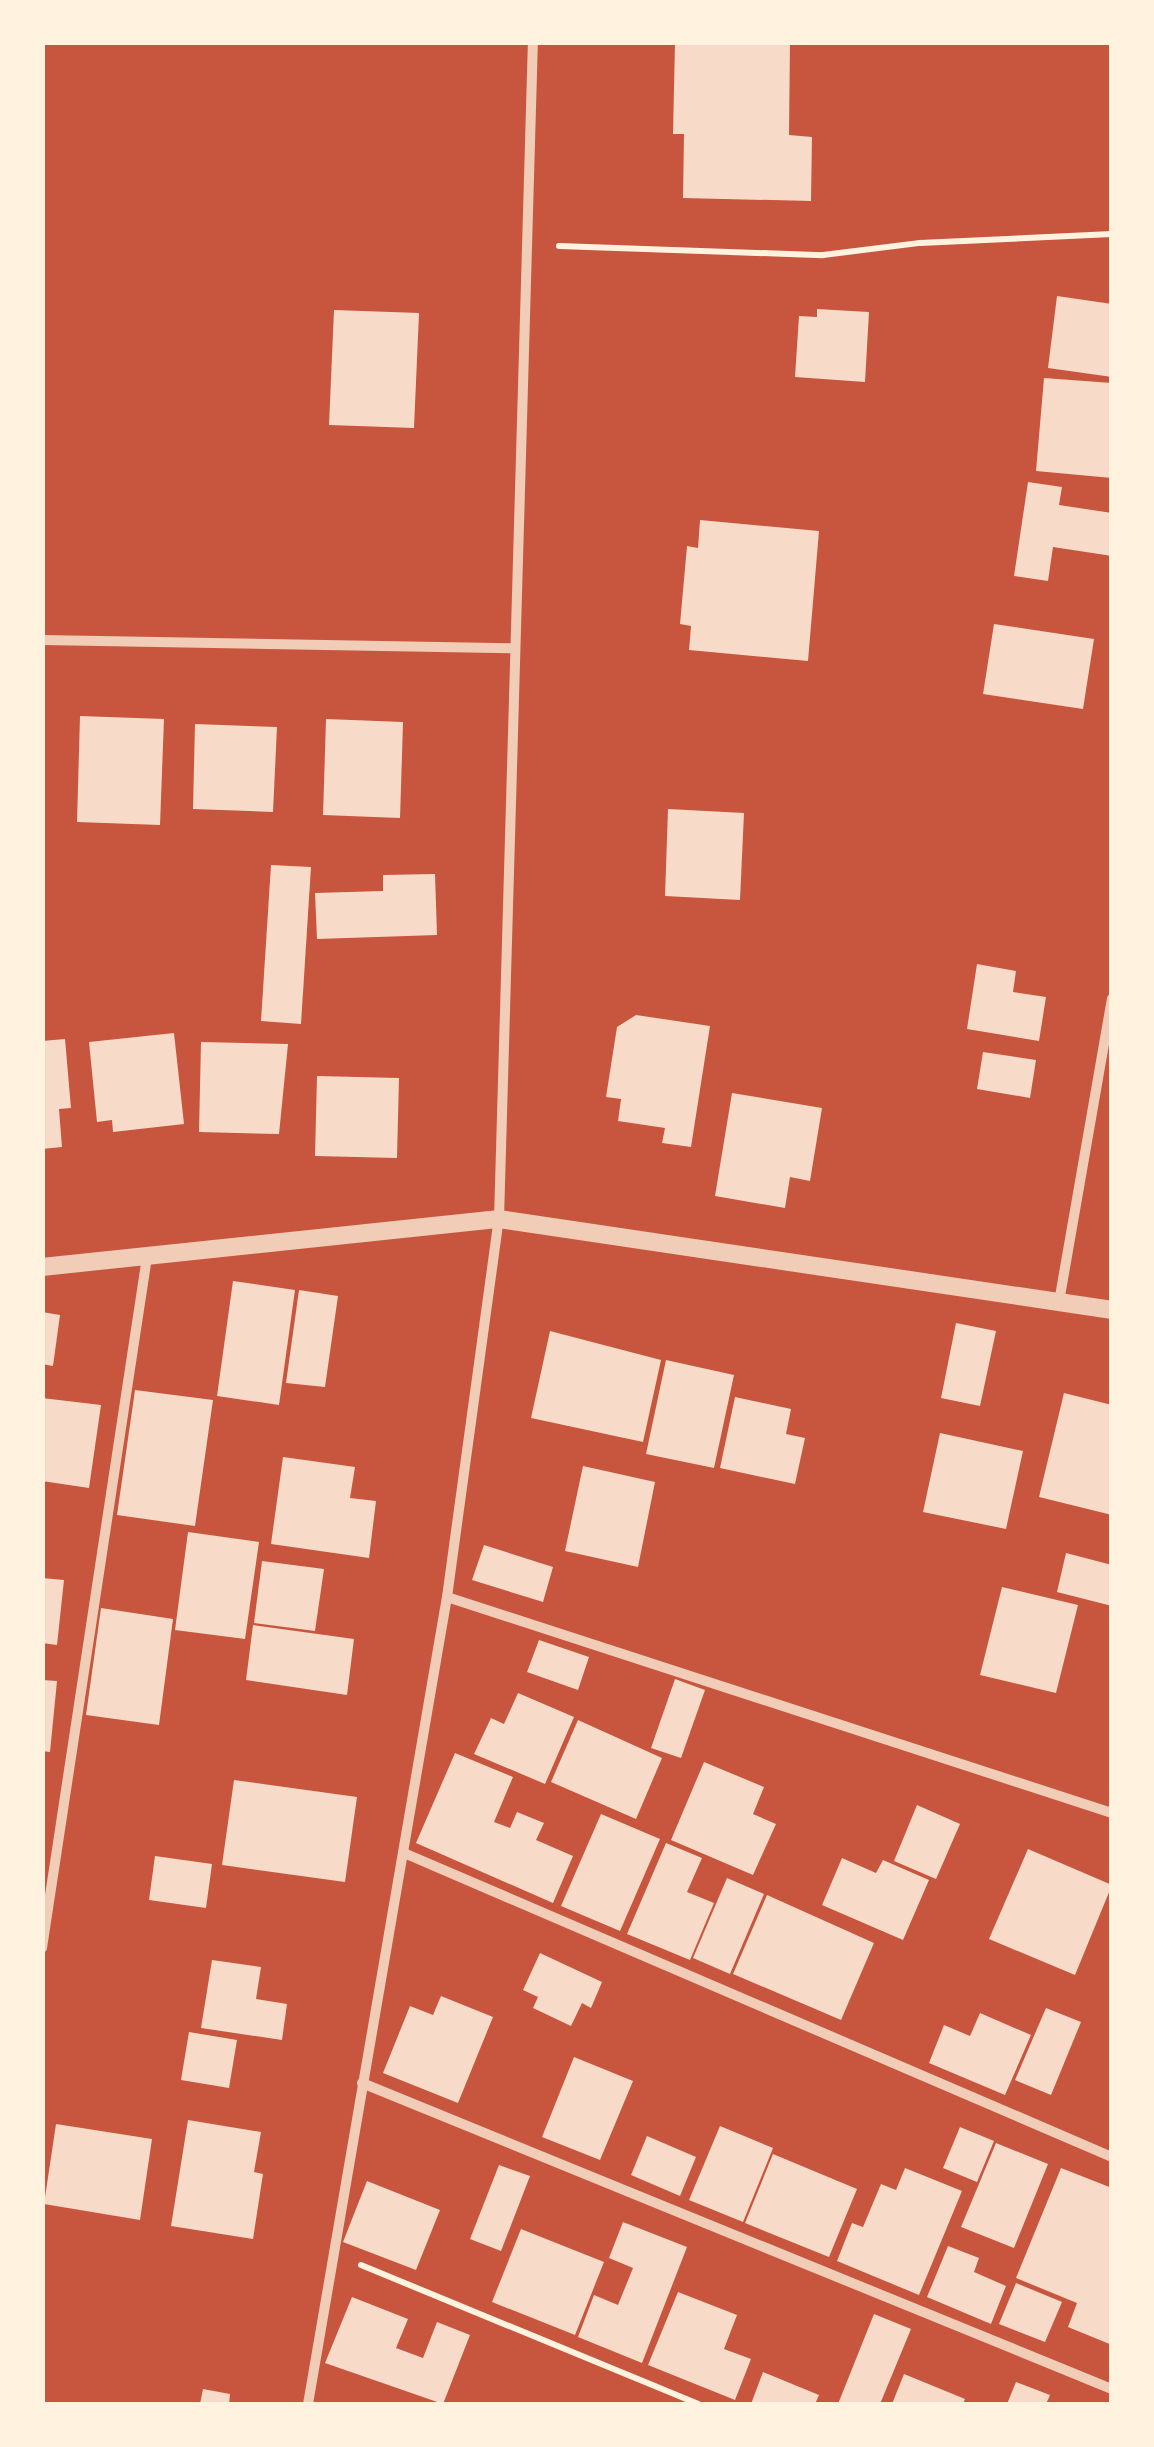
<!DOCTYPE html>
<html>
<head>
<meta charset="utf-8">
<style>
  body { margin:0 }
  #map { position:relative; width:1154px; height:2447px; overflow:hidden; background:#c8553d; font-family:Roboto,sans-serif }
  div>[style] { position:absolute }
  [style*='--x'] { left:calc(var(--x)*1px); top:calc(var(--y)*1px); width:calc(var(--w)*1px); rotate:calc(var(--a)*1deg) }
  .building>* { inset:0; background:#f7dbc8 }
  .path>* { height:6px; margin:-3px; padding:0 3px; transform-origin:3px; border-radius:3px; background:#fff3e0 }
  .minor>* { height:10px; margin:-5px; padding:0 5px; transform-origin:5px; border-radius:5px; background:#f1ccb7 }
  .tertiary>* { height:18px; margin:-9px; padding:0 9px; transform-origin:9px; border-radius:9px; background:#f1ccb7 }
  span { translate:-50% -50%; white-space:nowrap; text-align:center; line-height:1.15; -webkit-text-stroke:10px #fff3e0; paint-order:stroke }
  .frame { position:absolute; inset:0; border:45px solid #fff3e0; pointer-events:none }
</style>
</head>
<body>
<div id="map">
  <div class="building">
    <i style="clip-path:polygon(675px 42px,790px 42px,789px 135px,812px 137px,811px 201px,683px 198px,684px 134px,673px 134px)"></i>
    <i style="clip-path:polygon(1057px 296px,1112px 304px,1112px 377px,1048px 368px)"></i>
    <i style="clip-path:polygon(817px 309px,869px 312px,865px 382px,795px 377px,799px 316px,817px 317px)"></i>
    <i style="clip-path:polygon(334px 310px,419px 313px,414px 428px,329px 425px)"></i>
    <i style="clip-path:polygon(1044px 378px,1112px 383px,1112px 478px,1036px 471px)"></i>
    <i style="clip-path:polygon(1028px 482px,1062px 487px,1059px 505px,1112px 513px,1112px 556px,1053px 547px,1048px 581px,1014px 576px)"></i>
    <i style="clip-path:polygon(700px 520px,819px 531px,808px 661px,689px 650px,691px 626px,680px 624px,687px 546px,698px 548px)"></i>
    <i style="clip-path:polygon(994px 624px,1094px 639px,1083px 709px,983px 694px)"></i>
    <i style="clip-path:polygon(80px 716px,164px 719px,160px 825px,77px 822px)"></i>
    <i style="clip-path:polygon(326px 719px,403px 722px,400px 818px,323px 815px)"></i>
    <i style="clip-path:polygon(195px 724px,277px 727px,273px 812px,193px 809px)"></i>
    <i style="clip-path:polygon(668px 809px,744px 813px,740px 900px,665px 896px)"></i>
    <i style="clip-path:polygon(271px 865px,311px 867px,301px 1024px,261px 1021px)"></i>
    <i style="clip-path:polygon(435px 874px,437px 935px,317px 939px,315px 893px,383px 891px,383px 875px)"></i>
    <i style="clip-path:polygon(977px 964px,1016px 971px,1013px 992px,1046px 997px,1039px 1041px,967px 1029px)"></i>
    <i style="clip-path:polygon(636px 1015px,710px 1026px,691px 1147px,662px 1143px,665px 1128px,618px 1121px,621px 1099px,606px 1097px,617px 1027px)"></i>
    <i style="clip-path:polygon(174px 1033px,184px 1124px,113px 1132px,112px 1120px,97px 1122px,89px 1042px)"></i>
    <i style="clip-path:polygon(65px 1039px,71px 1108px,59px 1109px,62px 1147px,42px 1149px,42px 1041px)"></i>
    <i style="clip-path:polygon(201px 1042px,288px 1044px,279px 1134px,199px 1132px)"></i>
    <i style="clip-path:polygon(983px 1052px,1036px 1060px,1030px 1098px,977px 1089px)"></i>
    <i style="clip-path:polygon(317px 1076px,399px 1078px,397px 1158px,315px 1156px)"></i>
    <i style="clip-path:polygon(732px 1093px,822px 1108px,810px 1181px,790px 1177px,785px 1208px,715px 1196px)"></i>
    <i style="clip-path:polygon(233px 1281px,295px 1290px,279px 1405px,217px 1396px)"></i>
    <i style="clip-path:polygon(299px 1290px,338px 1296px,325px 1387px,286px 1383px)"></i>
    <i style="clip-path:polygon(42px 1312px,60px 1315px,53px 1366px,42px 1364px)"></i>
    <i style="clip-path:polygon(956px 1323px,996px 1331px,980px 1406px,941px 1398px)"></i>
    <i style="clip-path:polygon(550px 1331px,661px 1360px,643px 1442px,531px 1418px)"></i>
    <i style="clip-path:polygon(666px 1360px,734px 1375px,714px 1468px,646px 1454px)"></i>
    <i style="clip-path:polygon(135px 1390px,213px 1400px,195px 1526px,117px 1515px)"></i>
    <i style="clip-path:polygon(1064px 1393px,1112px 1405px,1112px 1515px,1039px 1497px)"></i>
    <i style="clip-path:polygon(735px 1397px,791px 1409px,786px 1434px,805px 1438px,795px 1484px,720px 1468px)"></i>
    <i style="clip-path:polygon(42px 1398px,101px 1405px,89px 1488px,42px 1481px)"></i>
    <i style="clip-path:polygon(940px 1433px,1023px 1451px,1006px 1529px,923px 1512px)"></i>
    <i style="clip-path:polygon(283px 1457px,355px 1467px,350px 1498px,376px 1501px,369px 1558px,271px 1544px)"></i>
    <i style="clip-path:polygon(583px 1466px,655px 1482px,638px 1567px,565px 1551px)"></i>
    <i style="clip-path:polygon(188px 1532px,259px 1542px,245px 1639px,175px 1630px)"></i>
    <i style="clip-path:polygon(484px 1545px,553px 1567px,543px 1602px,472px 1580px)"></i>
    <i style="clip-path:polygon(1066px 1553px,1112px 1565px,1112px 1606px,1057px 1592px)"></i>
    <i style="clip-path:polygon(262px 1561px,324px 1569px,315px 1631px,254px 1623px)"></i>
    <i style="clip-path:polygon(42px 1578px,64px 1580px,57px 1645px,42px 1643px)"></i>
    <i style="clip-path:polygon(1002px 1587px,1078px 1605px,1056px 1693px,980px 1675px)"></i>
    <i style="clip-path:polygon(101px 1608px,173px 1619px,159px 1725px,86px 1715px)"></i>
    <i style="clip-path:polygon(253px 1625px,354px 1639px,347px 1695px,246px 1680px)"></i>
    <i style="clip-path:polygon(539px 1640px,589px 1657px,578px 1690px,527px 1672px)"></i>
    <i style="clip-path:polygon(675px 1679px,705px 1690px,681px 1758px,651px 1748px)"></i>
    <i style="clip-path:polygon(42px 1680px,57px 1681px,50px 1752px,42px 1751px)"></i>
    <i style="clip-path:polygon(518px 1693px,574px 1717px,545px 1784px,474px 1754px,491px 1718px,504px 1724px)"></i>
    <i style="clip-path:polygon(578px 1720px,662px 1758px,636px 1819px,551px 1782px)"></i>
    <i style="clip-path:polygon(455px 1753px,513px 1777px,494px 1822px,510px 1828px,517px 1812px,544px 1823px,536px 1840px,573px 1856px,553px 1903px,416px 1843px)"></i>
    <i style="clip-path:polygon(704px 1762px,764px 1787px,753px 1814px,776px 1824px,753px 1875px,671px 1840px)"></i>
    <i style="clip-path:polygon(234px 1780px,357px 1797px,345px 1882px,222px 1865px)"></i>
    <i style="clip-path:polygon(917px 1805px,960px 1824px,936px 1879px,894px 1861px)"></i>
    <i style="clip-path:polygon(601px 1814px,660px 1839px,620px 1931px,561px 1906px)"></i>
    <i style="clip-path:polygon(666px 1843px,702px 1858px,687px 1892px,714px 1903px,690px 1960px,627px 1934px)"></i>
    <i style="clip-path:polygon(1028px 1849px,1112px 1885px,1075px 1975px,989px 1939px)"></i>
    <i style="clip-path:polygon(155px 1856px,212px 1864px,206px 1908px,149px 1900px)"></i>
    <i style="clip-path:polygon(842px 1858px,876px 1873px,883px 1860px,929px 1880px,903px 1940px,822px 1905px)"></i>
    <i style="clip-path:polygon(727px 1878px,764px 1894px,730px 1974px,693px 1958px)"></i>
    <i style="clip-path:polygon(767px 1895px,874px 1943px,841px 2020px,733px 1974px)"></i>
    <i style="clip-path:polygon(540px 1953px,602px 1982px,591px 2008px,582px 2003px,571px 2026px,533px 2008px,538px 1997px,523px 1990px)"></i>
    <i style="clip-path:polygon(212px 1960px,261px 1967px,256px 1999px,287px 2004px,282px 2040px,201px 2028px)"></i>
    <i style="clip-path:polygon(441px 1996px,493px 2017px,458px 2103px,383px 2073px,410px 2006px,433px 2015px)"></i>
    <i style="clip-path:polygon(1046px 2008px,1081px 2022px,1051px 2095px,1015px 2080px)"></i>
    <i style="clip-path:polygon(980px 2013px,1031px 2035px,1005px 2095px,929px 2063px,944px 2025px,970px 2036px)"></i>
    <i style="clip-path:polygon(189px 2032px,237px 2040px,229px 2088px,181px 2080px)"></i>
    <i style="clip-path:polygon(574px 2057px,633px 2081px,600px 2160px,542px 2137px)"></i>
    <i style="clip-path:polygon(188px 2120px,261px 2132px,254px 2172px,263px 2174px,253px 2239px,171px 2226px)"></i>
    <i style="clip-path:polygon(56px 2124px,152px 2139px,140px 2220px,44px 2204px)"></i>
    <i style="clip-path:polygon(720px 2126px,773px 2148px,743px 2222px,689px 2200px)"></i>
    <i style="clip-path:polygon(960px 2127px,994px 2141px,977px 2182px,943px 2168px)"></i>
    <i style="clip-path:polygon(647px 2136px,696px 2157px,680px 2196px,631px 2175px)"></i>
    <i style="clip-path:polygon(996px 2143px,1048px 2164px,1014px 2248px,961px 2227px)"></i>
    <i style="clip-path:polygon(773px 2154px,857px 2189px,829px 2257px,745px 2223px)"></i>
    <i style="clip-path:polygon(499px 2165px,530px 2176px,501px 2251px,470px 2239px)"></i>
    <i style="clip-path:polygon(905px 2168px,962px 2191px,919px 2295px,837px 2261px,852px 2223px,863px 2227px,881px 2184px,896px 2190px)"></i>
    <i style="clip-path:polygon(1061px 2168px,1112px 2188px,1112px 2345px,1068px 2327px,1077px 2303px,1016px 2278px)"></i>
    <i style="clip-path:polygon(367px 2181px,440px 2210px,416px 2270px,343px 2242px)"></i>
    <i style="clip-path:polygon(623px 2222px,687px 2247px,642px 2363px,578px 2337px,594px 2295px,618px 2305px,633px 2268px,609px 2258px)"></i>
    <i style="clip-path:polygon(521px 2229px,604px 2262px,575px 2335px,492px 2302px)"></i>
    <i style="clip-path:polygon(948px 2246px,979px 2258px,974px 2272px,1006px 2286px,991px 2324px,927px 2297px)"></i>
    <i style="clip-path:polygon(1016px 2283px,1062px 2302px,1045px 2342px,999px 2324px)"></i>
    <i style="clip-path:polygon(678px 2292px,737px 2315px,724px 2349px,751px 2359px,735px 2400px,648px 2365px)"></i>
    <i style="clip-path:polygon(352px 2297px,408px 2319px,396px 2348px,423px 2358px,437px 2322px,470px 2335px,443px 2404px,325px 2363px)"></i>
    <i style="clip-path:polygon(874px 2314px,911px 2329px,880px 2404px,838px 2404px)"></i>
    <i style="clip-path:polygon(763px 2372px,819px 2395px,815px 2404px,751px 2404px)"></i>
    <i style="clip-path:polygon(904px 2374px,965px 2399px,963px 2404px,892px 2404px)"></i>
    <i style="clip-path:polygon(1016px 2382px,1050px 2395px,1046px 2404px,1007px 2404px)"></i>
    <i style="clip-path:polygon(203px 2389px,230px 2394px,229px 2404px,200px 2404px)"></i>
  </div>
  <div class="path">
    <i style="--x:559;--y:246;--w:264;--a:2"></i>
    <i style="--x:823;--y:255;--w:98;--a:-7.1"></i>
    <i style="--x:920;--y:243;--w:192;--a:-2.7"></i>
    <i style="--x:361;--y:2265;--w:365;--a:22.4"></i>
  </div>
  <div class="minor">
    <i style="--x:42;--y:640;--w:470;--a:1"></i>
    <i style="--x:1059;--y:1302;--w:308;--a:-80.1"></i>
    <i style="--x:447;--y:1597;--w:699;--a:17.99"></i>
    <i style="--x:404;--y:1853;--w:771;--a:23.24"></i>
    <i style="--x:42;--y:1948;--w:699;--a:-81.36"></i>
    <i style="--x:362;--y:2083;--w:810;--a:22.2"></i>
    <i style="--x:308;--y:2404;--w:819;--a:-80.23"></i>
    <i style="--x:447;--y:1597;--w:382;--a:-82.2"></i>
    <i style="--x:499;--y:1219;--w:1177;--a:-88.35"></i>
  </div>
  <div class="tertiary">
    <i style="--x:42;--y:1267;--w:460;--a:-6"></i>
    <i style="--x:499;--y:1219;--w:620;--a:8.44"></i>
  </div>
  <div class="frame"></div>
</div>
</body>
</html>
